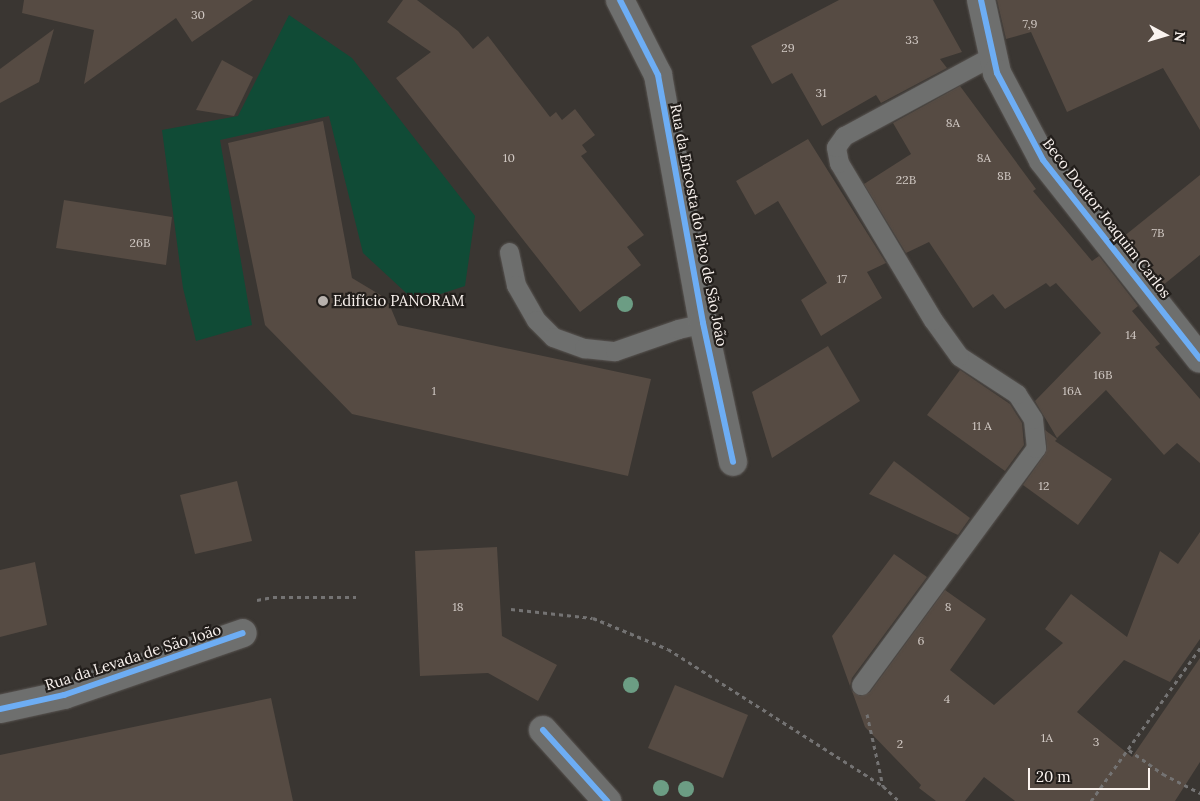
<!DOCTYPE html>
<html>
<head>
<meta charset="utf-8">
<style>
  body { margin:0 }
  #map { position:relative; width:1200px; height:801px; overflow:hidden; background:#3a3632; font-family:Lora,serif }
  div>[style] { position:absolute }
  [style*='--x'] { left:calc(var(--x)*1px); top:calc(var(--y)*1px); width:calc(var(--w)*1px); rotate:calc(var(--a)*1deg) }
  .green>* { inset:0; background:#104b36 }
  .building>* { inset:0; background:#564b43 }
  .path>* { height:3px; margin-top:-1.5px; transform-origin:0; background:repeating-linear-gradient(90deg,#747373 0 4px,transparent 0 8px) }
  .roads { filter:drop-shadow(0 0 1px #585451) drop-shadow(0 0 1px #585451) }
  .lane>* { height:19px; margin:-9.5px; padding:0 9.5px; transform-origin:9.5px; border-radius:9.5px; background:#6e6f6e }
  .street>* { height:28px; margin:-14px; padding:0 14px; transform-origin:14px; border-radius:14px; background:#6e6f6e }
  .cycleway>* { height:6px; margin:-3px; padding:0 3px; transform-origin:3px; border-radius:3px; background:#6dadf4 }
  .trees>* { width:16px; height:16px; margin:-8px; border-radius:50%; background:#6c9d84 }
  .dots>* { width:14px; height:14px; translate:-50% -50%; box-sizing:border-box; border:2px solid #221e1b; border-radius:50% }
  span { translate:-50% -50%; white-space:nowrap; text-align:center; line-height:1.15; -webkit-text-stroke:4.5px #221e1b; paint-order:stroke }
  .number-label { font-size:12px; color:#d1c9c4 }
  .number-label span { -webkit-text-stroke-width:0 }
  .street-label { font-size:15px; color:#faf3ef }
  .poi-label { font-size:15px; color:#faf3ef }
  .left { translate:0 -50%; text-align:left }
  .north { position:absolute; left:1140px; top:10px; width:50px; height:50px; -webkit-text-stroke:4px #221e1b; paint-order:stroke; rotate:96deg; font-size:14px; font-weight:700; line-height:20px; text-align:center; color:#faf3ef }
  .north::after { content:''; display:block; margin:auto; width:18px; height:22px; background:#faf3ef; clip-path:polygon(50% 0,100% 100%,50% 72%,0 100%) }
  .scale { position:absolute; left:1028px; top:768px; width:122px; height:22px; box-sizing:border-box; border:2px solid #faf3ef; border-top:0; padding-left:6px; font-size:15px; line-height:18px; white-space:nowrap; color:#faf3ef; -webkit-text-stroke:4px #221e1b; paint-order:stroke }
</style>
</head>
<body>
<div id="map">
  <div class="green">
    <i style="clip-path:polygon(289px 15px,352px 58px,475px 216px,465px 286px,416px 302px,363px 253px,329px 116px,220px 140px,252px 325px,196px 341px,183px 288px,162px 130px,238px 116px)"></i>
  </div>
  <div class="building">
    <i style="clip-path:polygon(24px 0,253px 0,192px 42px,176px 18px,84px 84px,94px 30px,22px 13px)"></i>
    <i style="clip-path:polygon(403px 0,417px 0,458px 31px,473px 49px,488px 36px,550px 117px,556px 112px,562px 120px,575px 109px,595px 135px,582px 145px,587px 152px,581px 156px,644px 235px,627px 247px,641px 265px,580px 312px,396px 78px,431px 52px,387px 22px)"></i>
    <i style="clip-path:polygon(839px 0,933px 0,962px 52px,940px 59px,947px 68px,881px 103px,876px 95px,822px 126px,792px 73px,772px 84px,751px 46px)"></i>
    <i style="clip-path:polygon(997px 0,1200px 0,1200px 130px,1163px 68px,1067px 112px,1031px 32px,1006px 39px)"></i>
    <i style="clip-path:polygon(54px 29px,39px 82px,0 103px,0 69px)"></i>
    <i style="clip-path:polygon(222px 60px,253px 77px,234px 116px,196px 110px)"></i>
    <i style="clip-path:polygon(960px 86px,1036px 189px,1033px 191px,1092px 261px,1099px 256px,1138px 306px,1132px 311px,1160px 344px,1155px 347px,1200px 399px,1200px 463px,1177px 443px,1164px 455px,1106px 390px,1057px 438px,1035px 401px,1101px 333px,1056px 283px,1050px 287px,1046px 283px,1005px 309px,993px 294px,973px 308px,929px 242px,906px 253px,864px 184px,911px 154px,893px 123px)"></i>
    <i style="clip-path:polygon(323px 121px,352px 278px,382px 296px,390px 306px,398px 325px,651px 379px,628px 476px,352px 414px,265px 325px,228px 143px)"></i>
    <i style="clip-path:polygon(808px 139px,886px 263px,867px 272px,882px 298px,821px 336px,801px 300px,827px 283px,778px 201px,755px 215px,736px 181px)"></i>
    <i style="clip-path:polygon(1200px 175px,1200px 255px,1162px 286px,1123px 237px)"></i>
    <i style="clip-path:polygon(64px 200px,172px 217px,166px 265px,56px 248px)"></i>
    <i style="clip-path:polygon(828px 346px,860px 401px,772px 458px,752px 392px)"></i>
    <i style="clip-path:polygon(960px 370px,1010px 404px,1022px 423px,1024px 445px,1005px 471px,927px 415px)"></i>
    <i style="clip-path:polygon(1045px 430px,1057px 439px,1055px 441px,1112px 479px,1078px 525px,1023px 485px,1045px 454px,1047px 447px)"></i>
    <i style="clip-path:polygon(894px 461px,970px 518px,958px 535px,869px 494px)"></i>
    <i style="clip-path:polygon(237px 481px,252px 541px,195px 554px,180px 495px)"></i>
    <i style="clip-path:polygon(1200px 532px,1200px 639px,1170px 682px,1124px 660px,1077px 712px,1132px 757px,1200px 658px,1200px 762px,1175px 801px,1015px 801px,984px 777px,965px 801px,936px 801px,919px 788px,921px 785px,865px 727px,852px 691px,860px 696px,870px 692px,945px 590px,986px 619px,950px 670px,994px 705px,1063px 643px,1045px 629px,1071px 594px,1127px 637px,1160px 551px,1178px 564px)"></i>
    <i style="clip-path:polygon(497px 547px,502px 636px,557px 665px,538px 701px,488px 673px,420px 676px,415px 551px)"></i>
    <i style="clip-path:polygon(894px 554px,927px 577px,852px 678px,850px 686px,832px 636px)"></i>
    <i style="clip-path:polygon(35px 562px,47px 625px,0 637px,0 570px)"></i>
    <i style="clip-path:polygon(675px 685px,748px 715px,723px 778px,648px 748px)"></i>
    <i style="clip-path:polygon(271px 698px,293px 801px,0 801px,0 755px)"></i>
  </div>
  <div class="path">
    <i style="--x:257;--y:600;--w:16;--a:-11"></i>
    <i style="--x:273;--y:597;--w:83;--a:0"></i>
    <i style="--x:511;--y:609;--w:82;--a:6.3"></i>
    <i style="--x:593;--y:618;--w:81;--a:22.5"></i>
    <i style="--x:668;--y:649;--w:255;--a:32.5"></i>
    <i style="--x:883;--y:786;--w:22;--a:43"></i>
    <i style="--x:867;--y:714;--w:74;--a:77.5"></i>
    <i style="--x:1129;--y:750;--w:42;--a:35.2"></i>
    <i style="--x:1163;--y:774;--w:42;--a:27.2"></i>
    <i style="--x:1091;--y:801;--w:188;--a:-54.5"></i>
  </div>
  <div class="roads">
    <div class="lane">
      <i style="--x:509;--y:252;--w:34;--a:78"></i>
      <i style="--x:516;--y:285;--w:40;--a:60.3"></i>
      <i style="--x:536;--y:320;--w:24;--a:45"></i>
      <i style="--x:553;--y:337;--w:33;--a:20"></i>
      <i style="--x:584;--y:348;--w:31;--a:6"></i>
      <i style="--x:615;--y:351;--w:67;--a:-19.2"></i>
      <i style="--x:678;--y:329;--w:26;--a:-13"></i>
      <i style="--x:861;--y:685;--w:295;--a:-53.6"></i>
      <i style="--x:1036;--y:448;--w:29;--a:-96"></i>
      <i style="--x:1033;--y:419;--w:30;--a:-123"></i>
      <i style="--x:1017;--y:394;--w:69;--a:-146.8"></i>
      <i style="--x:959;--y:356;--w:44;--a:-125.8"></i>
      <i style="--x:933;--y:320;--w:183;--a:-120.9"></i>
      <i style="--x:839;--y:163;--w:16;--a:-101"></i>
      <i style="--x:836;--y:147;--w:14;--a:-54"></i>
      <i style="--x:844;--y:136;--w:168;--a:-28.4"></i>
    </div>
    <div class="street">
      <i style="--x:620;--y:0;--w:84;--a:63.1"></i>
      <i style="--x:658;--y:75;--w:252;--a:79.7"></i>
      <i style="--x:703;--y:323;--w:142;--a:77.8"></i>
      <i style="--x:981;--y:0;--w:75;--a:77.6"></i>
      <i style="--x:997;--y:73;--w:98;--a:62.1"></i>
      <i style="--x:1043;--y:160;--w:253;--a:51.7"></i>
      <i style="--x:0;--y:709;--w:66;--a:-12.3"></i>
      <i style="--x:64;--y:695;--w:189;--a:-19.1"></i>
      <i style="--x:543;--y:730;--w:96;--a:48"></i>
    </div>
  </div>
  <div class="cycleway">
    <i style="--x:620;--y:0;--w:84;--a:63.1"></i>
    <i style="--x:658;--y:75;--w:252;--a:79.7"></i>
    <i style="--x:703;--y:323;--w:142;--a:77.8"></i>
    <i style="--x:981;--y:0;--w:75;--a:77.6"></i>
    <i style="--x:997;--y:73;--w:98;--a:62.1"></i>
    <i style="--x:1043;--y:160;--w:253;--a:51.7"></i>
    <i style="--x:0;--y:709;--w:66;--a:-12.3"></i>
    <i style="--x:64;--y:695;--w:189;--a:-19.1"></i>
    <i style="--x:543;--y:730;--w:96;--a:48"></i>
  </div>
  <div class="trees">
    <i style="left:625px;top:304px"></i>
    <i style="left:631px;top:685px"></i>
    <i style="left:661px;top:788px"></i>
    <i style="left:686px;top:789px"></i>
  </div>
  <div class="dots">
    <i style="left:323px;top:301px;background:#b7b1ad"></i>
  </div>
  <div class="number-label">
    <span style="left:198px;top:15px">30</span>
    <span style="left:1030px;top:24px">7,9</span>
    <span style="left:912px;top:40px">33</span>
    <span style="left:788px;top:48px">29</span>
    <span style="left:821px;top:93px">31</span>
    <span style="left:953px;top:123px">8A</span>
    <span style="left:509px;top:158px">10</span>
    <span style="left:984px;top:158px">8A</span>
    <span style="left:1004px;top:176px">8B</span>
    <span style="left:906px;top:180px">22B</span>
    <span style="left:1158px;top:233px">7B</span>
    <span style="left:140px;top:243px">26B</span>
    <span style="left:842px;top:279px">17</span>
    <span style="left:1131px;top:335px">14</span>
    <span style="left:1103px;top:375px">16B</span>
    <span style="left:434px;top:391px">1</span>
    <span style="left:1072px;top:391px">16A</span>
    <span style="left:982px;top:426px">11 A</span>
    <span style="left:1044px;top:486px">12</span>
    <span style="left:458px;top:607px">18</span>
    <span style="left:948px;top:607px">8</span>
    <span style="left:921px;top:641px">6</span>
    <span style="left:947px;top:699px">4</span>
    <span style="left:1047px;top:738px">1A</span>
    <span style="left:1096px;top:742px">3</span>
    <span style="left:900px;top:744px">2</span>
  </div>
  <div class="street-label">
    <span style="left:1107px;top:218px;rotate:52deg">Beco Doutor Joaquim Carlos</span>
    <span style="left:699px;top:225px;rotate:79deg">Rua da Encosta do Pico de São João</span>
    <span style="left:133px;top:657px;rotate:-18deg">Rua da Levada de São João</span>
  </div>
  <div class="poi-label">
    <span class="left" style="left:333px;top:301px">Edifício PANORAM</span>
  </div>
  <div class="north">N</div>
  <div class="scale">20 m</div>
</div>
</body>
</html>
